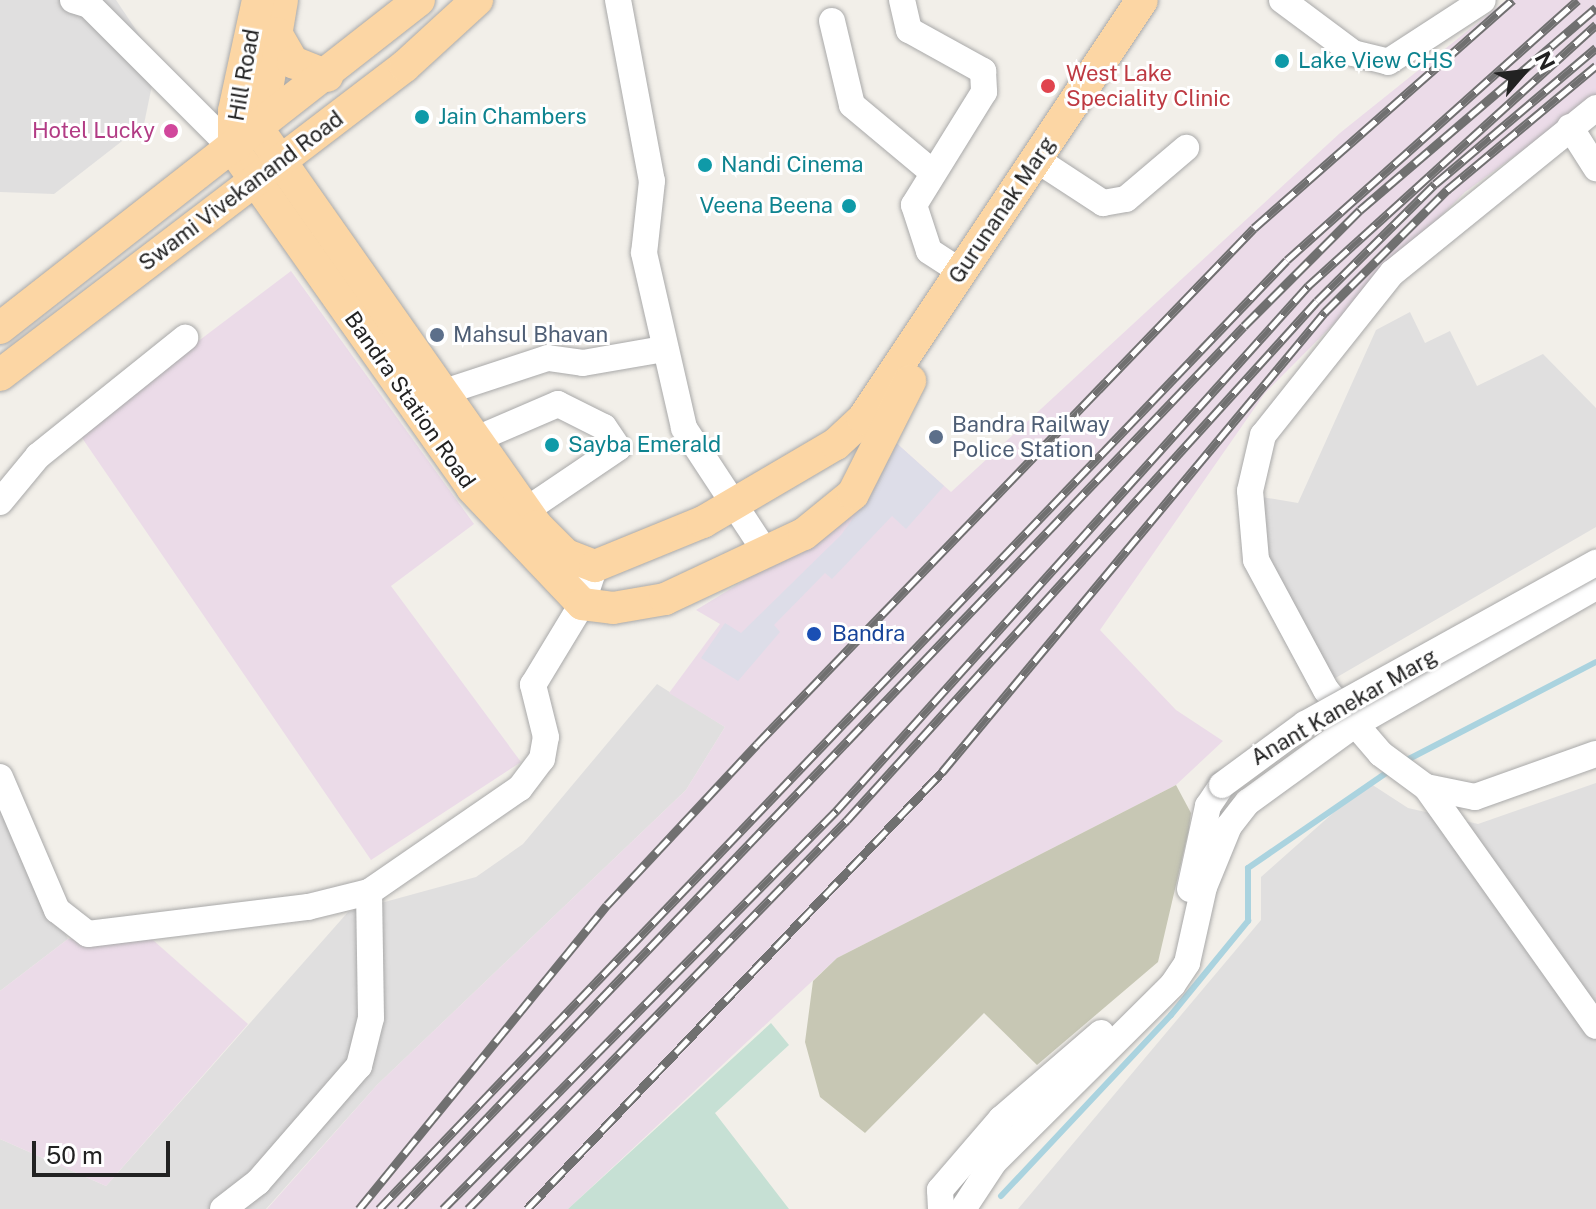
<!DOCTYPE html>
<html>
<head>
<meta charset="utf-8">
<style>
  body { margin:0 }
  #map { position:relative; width:1596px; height:1209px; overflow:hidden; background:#f2efe9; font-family:"Public Sans",sans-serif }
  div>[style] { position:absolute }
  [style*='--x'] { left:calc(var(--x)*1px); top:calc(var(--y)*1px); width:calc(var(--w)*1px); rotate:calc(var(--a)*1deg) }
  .residential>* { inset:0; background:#e0dfdf }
  .industrial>* { inset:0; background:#ebdbe8 }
  .construction>* { inset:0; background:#c7c7b4 }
  .wetland>* { inset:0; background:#c6e0d4 }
  .plaza>* { inset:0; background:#dddde8 }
  .stream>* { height:6px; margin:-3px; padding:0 3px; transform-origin:3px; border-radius:3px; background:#aad3df }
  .roads { filter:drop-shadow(0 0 2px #a9a9a9) drop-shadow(0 0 2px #a9a9a9) }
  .minor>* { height:26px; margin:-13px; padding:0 13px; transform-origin:13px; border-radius:13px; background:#fff }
  .major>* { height:32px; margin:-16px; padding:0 16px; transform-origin:16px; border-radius:16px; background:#fcd6a4 }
  .rail>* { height:9px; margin-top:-4.5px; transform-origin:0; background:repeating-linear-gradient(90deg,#fff 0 18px,#707070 0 36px); box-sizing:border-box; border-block:2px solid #707070 }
  .bridges { filter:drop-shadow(0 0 2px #a9a9a9) drop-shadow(0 0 2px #a9a9a9) }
  .minor-bridge>* { height:26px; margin:-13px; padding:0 13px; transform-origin:13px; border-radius:13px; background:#fff }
  .dots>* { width:22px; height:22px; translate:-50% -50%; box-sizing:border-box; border:4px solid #fff; border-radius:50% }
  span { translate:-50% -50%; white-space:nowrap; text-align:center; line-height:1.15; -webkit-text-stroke:6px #fff; paint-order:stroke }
  .culture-label { font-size:22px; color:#0d838f }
  .left { translate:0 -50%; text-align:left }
  .right { translate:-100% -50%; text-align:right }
  .health-label { font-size:22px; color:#be3a42 }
  .street-label { font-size:22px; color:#222 }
  .hotel-label { font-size:22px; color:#b23c85 }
  .service-label { font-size:22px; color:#4e5e75 }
  .transit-label { font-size:22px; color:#164399 }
  .north { position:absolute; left:1484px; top:32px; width:80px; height:80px; -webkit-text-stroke:6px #fff; paint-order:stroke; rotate:62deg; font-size:22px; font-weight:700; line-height:32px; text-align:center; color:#222 }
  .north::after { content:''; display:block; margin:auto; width:28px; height:36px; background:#222; clip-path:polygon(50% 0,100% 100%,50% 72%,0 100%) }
  .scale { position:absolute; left:32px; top:1141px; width:138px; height:36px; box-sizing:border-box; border:4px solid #222; border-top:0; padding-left:10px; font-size:24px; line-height:28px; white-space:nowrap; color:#222; -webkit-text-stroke:6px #fff; paint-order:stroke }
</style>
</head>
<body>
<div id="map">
  <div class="residential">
    <i style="clip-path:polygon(0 0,116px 0,157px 61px,144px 124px,54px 194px,0 192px)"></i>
    <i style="clip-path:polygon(1410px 312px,1425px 343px,1450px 331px,1477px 386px,1543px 354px,1596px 408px,1596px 527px,1332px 680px,1264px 552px,1262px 497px,1298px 503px,1376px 330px)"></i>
    <i style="clip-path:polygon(657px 684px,725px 727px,686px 790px,377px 1085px,266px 1209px,0 1209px,0 1139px,106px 1186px,348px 912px,476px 877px,523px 844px)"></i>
    <i style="clip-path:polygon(1368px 782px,1408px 808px,1478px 824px,1596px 783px,1596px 1209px,1018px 1209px,1261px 920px,1261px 877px)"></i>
    <i style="clip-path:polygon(0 802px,68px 939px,0 991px)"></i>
  </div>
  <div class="industrial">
    <i style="clip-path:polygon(1506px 0,1596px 0,1596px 97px,1465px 192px,1265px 393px,1100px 630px,1176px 710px,1223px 741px,1176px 785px,837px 958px,568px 1209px,267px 1209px,377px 1085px,686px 790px,725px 727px,669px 693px,720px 624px,696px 610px,847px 518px,893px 440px,951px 492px,1340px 133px)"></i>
    <i style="clip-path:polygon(291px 271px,474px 524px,391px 586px,521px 762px,371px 860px,78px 432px)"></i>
    <i style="clip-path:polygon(145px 933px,248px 1024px,106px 1186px,0 1139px,0 991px,68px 939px)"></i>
  </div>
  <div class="construction">
    <i style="clip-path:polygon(1176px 785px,1191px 813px,1189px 829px,1158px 962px,1037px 1065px,984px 1013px,865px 1133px,820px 1097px,805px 1042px,813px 981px,837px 958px)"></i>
  </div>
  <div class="wetland">
    <i style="clip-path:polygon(771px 1023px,789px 1045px,715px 1113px,789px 1209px,568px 1209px)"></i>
  </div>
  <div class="plaza">
    <i style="clip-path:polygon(893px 440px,944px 486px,906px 529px,892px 516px,832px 579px,825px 573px,774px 625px,780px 632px,738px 681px,701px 658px,725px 623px,741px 633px,841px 535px,875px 488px)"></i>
  </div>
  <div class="stream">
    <i style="--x:1405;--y:761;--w:215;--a:-27.4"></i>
    <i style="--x:1001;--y:1196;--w:248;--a:-46.8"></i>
    <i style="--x:1171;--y:1015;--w:122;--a:-50.7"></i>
    <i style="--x:1248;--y:921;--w:53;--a:-90"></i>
    <i style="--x:1248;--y:868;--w:168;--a:-34.5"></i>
  </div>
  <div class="roads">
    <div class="minor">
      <i style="--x:73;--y:0;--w:17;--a:17"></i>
      <i style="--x:89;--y:5;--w:205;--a:45"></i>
      <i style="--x:618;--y:0;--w:184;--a:79.4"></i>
      <i style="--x:652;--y:181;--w:72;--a:96.3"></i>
      <i style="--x:644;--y:253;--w:180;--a:77.1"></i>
      <i style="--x:684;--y:428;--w:149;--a:56.7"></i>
      <i style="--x:902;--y:0;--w:31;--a:77"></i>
      <i style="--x:909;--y:30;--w:85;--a:29"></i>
      <i style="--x:983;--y:71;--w:21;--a:87"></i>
      <i style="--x:984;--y:92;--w:133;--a:121.8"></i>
      <i style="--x:914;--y:205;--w:48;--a:71.9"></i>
      <i style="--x:929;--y:251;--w:38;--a:33"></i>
      <i style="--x:1282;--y:0;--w:89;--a:36.7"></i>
      <i style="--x:1353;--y:53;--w:36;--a:14"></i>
      <i style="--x:1388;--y:62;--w:113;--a:-33.1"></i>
      <i style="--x:832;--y:21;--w:86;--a:76.6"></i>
      <i style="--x:852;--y:105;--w:103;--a:39.9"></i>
      <i style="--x:1596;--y:108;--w:262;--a:141"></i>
      <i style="--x:1392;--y:273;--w:207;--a:128.5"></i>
      <i style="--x:1263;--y:435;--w:57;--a:103.1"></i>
      <i style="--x:1250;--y:491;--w:69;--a:85"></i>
      <i style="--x:1256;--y:560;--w:148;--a:61.7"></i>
      <i style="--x:1326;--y:690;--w:84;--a:49.3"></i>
      <i style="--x:1381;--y:754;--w:56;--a:36.3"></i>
      <i style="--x:1426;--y:787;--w:50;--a:11.5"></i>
      <i style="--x:1475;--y:797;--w:128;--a:-19.6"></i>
      <i style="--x:1570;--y:127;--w:49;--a:57.6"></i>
      <i style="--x:1048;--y:167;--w:66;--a:33.2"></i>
      <i style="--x:1103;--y:203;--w:23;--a:-10"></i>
      <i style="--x:1126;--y:199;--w:79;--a:-40.4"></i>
      <i style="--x:426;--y:398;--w:128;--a:-18.2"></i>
      <i style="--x:548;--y:358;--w:35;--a:8"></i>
      <i style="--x:583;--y:363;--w:81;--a:-9.9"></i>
      <i style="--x:479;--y:438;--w:86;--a:-23.3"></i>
      <i style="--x:558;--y:404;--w:51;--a:26.6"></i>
      <i style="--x:604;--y:427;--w:25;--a:56"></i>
      <i style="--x:618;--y:448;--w:130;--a:145.9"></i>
      <i style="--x:0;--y:502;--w:60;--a:-50.4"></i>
      <i style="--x:38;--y:456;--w:189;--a:-38.8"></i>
      <i style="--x:0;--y:777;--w:145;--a:66.8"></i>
      <i style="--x:57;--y:910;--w:39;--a:38"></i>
      <i style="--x:88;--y:934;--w:222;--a:-7"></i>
      <i style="--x:308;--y:907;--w:63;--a:-13.8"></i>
      <i style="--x:369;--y:892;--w:183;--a:-34.6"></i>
      <i style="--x:520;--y:788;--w:36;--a:-53"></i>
      <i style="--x:542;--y:759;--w:22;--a:-80"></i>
      <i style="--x:546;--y:737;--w:54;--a:-104"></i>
      <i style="--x:533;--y:685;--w:95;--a:-58.8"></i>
      <i style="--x:582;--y:604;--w:40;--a:-71.1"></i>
      <i style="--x:1426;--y:787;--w:293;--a:54.6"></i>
      <i style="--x:1190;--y:889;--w:85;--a:-77.8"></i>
      <i style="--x:1208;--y:806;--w:25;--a:-56"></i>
      <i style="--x:223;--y:1209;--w:44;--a:-37.6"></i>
      <i style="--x:258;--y:1182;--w:154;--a:-49"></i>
      <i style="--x:359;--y:1066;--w:49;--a:-76"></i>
      <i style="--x:371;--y:1018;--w:126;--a:-90.9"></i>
      <i style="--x:941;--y:1209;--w:19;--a:-93"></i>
      <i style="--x:940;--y:1190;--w:94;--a:-49.3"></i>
      <i style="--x:1001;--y:1119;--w:132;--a:-40.7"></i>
      <i style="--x:963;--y:1209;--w:56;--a:-56.6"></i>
      <i style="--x:994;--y:1162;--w:252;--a:-44.8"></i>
      <i style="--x:1173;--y:984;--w:25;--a:-56"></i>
      <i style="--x:1187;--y:963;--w:78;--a:-77.4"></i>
      <i style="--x:1204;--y:887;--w:66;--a:-67.7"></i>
      <i style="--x:1229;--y:826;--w:31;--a:-52"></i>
      <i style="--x:1248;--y:802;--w:131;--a:-36"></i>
      <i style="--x:1354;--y:725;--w:279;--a:-29.7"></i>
    </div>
    <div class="major">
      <i style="--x:282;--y:0;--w:134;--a:99.5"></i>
      <i style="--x:260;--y:132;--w:482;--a:54.9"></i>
      <i style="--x:537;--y:526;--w:41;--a:45"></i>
      <i style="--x:566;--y:555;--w:31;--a:21"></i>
      <i style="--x:595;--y:566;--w:117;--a:-22.2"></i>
      <i style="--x:703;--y:522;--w:154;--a:-30.4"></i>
      <i style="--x:836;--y:444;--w:37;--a:-43"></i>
      <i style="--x:863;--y:419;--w:503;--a:-56.34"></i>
      <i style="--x:276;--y:33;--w:34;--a:60"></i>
      <i style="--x:293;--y:62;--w:37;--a:22"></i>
      <i style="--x:234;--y:150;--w:413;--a:54.8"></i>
      <i style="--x:472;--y:488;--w:160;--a:46.5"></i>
      <i style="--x:582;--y:604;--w:31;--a:7"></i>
      <i style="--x:613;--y:608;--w:53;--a:-9.8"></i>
      <i style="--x:665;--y:599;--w:153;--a:-25.1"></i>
      <i style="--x:804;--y:534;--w:63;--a:-39.2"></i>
      <i style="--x:853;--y:494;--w:127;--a:-63.2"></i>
      <i style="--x:234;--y:150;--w:39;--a:-90"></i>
      <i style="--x:234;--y:111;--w:114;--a:-77.8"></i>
      <i style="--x:0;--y:328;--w:532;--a:-38.05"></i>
      <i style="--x:0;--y:375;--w:509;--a:-37.34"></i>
      <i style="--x:405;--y:66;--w:98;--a:-42.5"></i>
    </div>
  </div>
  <div class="rail">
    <i style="--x:359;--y:1209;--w:392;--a:-50.8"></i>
    <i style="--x:607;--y:905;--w:220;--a:-47"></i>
    <i style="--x:757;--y:744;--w:716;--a:-46.07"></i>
    <i style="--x:1254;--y:228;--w:345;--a:-41.4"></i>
    <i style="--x:379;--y:1209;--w:1313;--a:-46.26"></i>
    <i style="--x:1287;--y:260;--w:390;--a:-41.8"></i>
    <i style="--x:400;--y:1209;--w:1221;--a:-46.29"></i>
    <i style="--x:1244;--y:326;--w:164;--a:-45"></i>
    <i style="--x:1360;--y:210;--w:311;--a:-40.6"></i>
    <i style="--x:443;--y:1209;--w:561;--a:-45.36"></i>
    <i style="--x:837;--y:810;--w:705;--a:-48.05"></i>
    <i style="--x:1308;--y:286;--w:389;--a:-42.2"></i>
    <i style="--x:468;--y:1209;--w:543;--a:-45.75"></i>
    <i style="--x:847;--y:820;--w:700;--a:-47.84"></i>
    <i style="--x:1317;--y:301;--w:166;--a:-44.8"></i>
    <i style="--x:1435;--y:184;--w:211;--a:-40.2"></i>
    <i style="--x:527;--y:1209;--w:603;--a:-46.48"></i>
    <i style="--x:942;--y:772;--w:599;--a:-50.22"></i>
    <i style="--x:1325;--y:312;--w:173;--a:-45"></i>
    <i style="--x:1447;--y:190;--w:194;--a:-39.8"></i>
  </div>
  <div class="bridges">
    <div class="minor-bridge">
      <i style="--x:1222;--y:785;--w:103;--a:-36.3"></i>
      <i style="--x:1305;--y:724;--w:333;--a:-29"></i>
    </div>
  </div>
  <div class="dots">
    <i style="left:1282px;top:61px;background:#0f9aa8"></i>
    <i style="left:1048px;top:86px;background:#e0444e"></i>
    <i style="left:422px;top:117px;background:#0f9aa8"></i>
    <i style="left:171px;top:131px;background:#d1479c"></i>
    <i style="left:705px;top:165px;background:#0f9aa8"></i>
    <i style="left:849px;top:206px;background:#0f9aa8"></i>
    <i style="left:437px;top:335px;background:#5c6f8a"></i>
    <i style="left:936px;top:437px;background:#5c6f8a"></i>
    <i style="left:552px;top:445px;background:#0f9aa8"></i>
    <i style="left:814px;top:634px;background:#1a4fb4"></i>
  </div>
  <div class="culture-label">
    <span class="left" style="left:1298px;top:61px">Lake View CHS</span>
    <span class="left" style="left:438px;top:117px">Jain Chambers</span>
    <span class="left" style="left:721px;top:165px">Nandi Cinema</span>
    <span class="right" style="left:833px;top:206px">Veena Beena</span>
    <span class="left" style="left:568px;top:445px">Sayba Emerald</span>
  </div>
  <div class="health-label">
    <span class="left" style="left:1066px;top:86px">West Lake<br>Speciality Clinic</span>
  </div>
  <div class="street-label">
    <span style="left:244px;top:75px;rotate:-80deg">Hill Road</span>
    <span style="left:241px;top:191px;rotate:-37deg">Swami Vivekanand Road</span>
    <span style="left:1002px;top:210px;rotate:-56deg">Gurunanak Marg</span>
    <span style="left:410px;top:400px;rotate:55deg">Bandra Station Road</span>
    <span style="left:1344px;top:707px;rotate:-30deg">Anant Kanekar Marg</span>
  </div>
  <div class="hotel-label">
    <span class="right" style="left:155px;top:131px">Hotel Lucky</span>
  </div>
  <div class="service-label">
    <span class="left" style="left:453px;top:335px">Mahsul Bhavan</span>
    <span class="left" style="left:952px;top:437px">Bandra Railway<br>Police Station</span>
  </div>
  <div class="transit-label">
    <span class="left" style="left:832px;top:634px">Bandra</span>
  </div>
  <div class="north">N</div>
  <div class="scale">50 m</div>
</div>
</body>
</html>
